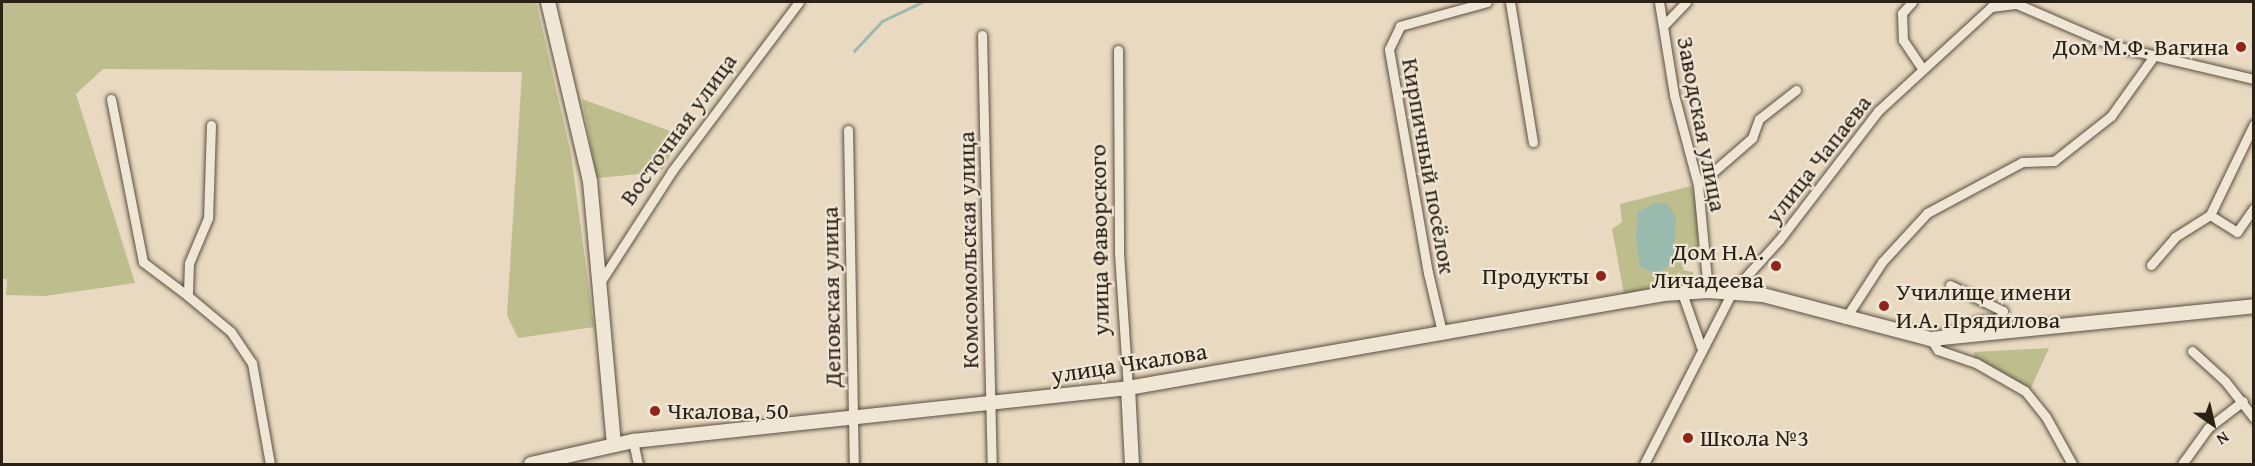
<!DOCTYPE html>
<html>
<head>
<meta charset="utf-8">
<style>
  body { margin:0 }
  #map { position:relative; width:2255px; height:466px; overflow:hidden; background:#e8d9c0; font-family:"Gentium Book Plus",serif }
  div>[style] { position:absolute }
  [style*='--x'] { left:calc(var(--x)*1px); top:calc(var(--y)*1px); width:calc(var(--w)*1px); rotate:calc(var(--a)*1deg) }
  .green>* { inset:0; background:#bdbd8d }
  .water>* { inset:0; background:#98bbad }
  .stream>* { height:3px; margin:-1.5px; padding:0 1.5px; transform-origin:1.5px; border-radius:1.5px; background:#98bbad }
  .roads { filter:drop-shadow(0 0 2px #5a4f40) drop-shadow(0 0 2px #5a4f40) }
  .street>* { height:9px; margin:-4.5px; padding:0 4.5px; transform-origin:4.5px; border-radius:4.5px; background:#f0e6d6 }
  .secondary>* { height:14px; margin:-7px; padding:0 7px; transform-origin:7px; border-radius:7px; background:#f0e6d6 }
  .dots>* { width:16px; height:16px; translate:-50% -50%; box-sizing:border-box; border:3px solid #f0e6d6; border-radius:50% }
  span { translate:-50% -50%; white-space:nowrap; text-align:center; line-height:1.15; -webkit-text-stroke:4.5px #f0e6d6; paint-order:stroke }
  .poi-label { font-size:24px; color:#2b2115 }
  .right { translate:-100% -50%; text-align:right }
  .left { translate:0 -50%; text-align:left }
  .street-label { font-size:24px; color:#2b2115 }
  .frame { position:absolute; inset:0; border:3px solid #2b2115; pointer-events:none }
  .north { position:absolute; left:2183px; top:394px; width:60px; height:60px; -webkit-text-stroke:4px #f0e6d6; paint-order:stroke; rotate:146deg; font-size:16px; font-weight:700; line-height:24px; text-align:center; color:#2b2115 }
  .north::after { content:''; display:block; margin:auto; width:21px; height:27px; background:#2b2115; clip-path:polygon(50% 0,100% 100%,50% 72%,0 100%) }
</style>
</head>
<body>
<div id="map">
  <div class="green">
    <i style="clip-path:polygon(2px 2px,536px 2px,571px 154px,594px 327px,518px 338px,507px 315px,522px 72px,103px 69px,76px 94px,135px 283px,45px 296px,6px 295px,7px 279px,2px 279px)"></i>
    <i style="clip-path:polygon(582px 99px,681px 135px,661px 172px,597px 178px)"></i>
    <i style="clip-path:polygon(1691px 186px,1697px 204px,1698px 254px,1697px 258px,1687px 256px,1683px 270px,1693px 272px,1694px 280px,1624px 294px,1612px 229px,1622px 222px,1620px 204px)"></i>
    <i style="clip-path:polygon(2049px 348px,2030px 390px,1974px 358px,1974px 352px)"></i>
  </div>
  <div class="water">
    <i style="clip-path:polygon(1655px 203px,1666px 203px,1676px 217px,1673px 263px,1656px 274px,1640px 267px,1636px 238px,1638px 212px)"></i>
  </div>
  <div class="stream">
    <i style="--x:854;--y:51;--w:41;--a:-47"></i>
    <i style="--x:882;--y:21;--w:44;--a:-25.4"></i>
  </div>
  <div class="roads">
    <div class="street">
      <i style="--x:1510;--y:2;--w:142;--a:80.7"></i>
      <i style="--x:1659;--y:2;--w:94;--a:80.8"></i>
      <i style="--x:1674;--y:95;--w:93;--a:75.1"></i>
      <i style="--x:1698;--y:185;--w:106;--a:84.6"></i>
      <i style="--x:1912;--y:2;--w:15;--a:132"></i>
      <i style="--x:1902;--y:13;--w:27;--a:88"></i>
      <i style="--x:1903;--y:40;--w:34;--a:56"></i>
      <i style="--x:1664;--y:25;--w:32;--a:-46"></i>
      <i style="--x:982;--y:35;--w:429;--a:88.7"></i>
      <i style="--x:1118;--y:50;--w:203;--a:89.7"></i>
      <i style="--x:1119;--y:253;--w:135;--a:86.2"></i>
      <i style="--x:111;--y:99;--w:166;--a:78.9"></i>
      <i style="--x:143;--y:262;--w:56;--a:37.1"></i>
      <i style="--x:211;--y:125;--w:93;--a:91.8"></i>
      <i style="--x:208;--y:218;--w:49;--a:112.9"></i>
      <i style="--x:189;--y:263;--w:33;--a:92"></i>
      <i style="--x:188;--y:296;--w:56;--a:39.9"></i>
      <i style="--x:231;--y:332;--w:37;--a:56"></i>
      <i style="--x:252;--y:363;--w:103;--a:79.9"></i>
      <i style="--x:848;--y:130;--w:334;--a:89"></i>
      <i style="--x:1698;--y:185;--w:72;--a:-41"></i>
      <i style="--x:1752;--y:138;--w:20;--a:-70"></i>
      <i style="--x:1759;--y:119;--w:47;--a:-38.1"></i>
      <i style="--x:2210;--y:215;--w:32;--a:32"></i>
      <i style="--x:2237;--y:232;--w:29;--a:-55"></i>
      <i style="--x:2151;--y:265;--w:37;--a:-49"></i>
      <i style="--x:2175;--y:237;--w:41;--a:-32.2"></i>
      <i style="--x:2210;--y:215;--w:101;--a:-64.2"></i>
      <i style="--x:599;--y:284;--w:135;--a:-57.1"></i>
      <i style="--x:672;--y:171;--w:211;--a:-53.1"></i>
      <i style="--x:1950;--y:285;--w:59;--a:26.1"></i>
      <i style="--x:2003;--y:311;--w:9;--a:111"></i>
      <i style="--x:2000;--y:319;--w:22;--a:175"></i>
      <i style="--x:1978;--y:321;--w:50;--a:159"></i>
      <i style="--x:1931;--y:339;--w:13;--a:58"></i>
      <i style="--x:1938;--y:350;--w:40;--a:18.9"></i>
      <i style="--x:1976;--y:363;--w:56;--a:29.7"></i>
      <i style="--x:2025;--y:391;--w:33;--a:51"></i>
      <i style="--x:2046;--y:417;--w:54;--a:61"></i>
      <i style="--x:1682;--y:293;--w:57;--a:70.6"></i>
      <i style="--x:1845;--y:319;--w:68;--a:-57"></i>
      <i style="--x:1882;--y:262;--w:67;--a:-47.4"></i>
      <i style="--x:1927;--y:213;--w:108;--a:-28.2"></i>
      <i style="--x:2022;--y:162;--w:32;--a:-2"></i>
      <i style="--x:2054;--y:161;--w:73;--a:-38.3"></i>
      <i style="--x:2111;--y:116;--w:74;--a:-54.4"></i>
      <i style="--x:1442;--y:332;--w:61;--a:-103.3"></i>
      <i style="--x:1428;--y:273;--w:227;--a:-99.9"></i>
      <i style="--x:1389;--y:49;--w:25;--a:-64"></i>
      <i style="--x:1400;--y:26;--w:90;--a:-15.4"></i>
      <i style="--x:2192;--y:351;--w:45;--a:42.3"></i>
      <i style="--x:2225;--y:381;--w:47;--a:51.9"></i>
      <i style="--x:633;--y:441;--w:24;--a:78"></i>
      <i style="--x:1644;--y:464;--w:193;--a:-62.9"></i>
      <i style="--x:1732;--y:292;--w:70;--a:-47.9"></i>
      <i style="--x:1779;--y:240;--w:163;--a:-52.5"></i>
      <i style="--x:1878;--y:111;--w:154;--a:-42.6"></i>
      <i style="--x:1991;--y:7;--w:26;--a:-7"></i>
      <i style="--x:2017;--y:4;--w:106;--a:23.4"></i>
      <i style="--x:2114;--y:46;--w:144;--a:13.3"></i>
      <i style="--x:2182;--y:464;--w:44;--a:-54.2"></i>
      <i style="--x:2208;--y:428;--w:44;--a:-37.6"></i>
    </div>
    <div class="secondary">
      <i style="--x:548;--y:2;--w:184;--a:76.8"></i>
      <i style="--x:590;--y:181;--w:265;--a:84.8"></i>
      <i style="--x:1128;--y:388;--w:76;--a:87"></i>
      <i style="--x:531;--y:464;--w:105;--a:-12.7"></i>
      <i style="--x:633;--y:441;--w:498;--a:-6.1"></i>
      <i style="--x:1128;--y:388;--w:544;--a:-9.95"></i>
      <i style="--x:1664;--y:294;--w:44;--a:-3.9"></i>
      <i style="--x:1708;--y:291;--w:55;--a:4.2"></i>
      <i style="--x:1763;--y:295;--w:174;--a:14.7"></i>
      <i style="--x:1931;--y:339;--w:325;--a:-5.8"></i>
    </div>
  </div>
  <div class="dots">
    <i style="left:2241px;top:47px;background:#8f2418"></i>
    <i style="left:1776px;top:266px;background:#8f2418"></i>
    <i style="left:1601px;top:276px;background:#8f2418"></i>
    <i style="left:1884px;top:306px;background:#8f2418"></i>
    <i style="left:655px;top:411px;background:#8f2418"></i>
    <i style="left:1688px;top:438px;background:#8f2418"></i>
  </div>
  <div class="poi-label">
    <span class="right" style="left:2229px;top:47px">Дом М.Ф. Вагина</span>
    <span class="right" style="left:1764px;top:266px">Дом Н.А.<br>Личадеева</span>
    <span class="right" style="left:1589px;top:276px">Продукты</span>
    <span class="left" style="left:1896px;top:306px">Училище имени<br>И.А. Прядилова</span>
    <span class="left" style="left:667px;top:411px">Чкалова, 50</span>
    <span class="left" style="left:1700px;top:438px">Школа №3</span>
  </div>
  <div class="street-label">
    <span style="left:1702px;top:124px;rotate:79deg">Заводская улица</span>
    <span style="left:678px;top:129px;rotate:-54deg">Восточная улица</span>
    <span style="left:1818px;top:159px;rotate:-52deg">улица Чапаева</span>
    <span style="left:1429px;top:166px;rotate:80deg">Кирпичный посёлок</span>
    <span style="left:1099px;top:240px;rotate:-91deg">улица Фаворского</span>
    <span style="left:968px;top:250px;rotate:-91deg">Комсомольская улица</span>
    <span style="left:831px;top:297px;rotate:-91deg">Деповская улица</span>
    <span style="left:1129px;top:363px;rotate:-9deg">улица Чкалова</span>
  </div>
  <div class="frame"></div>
  <div class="north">N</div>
</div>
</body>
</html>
